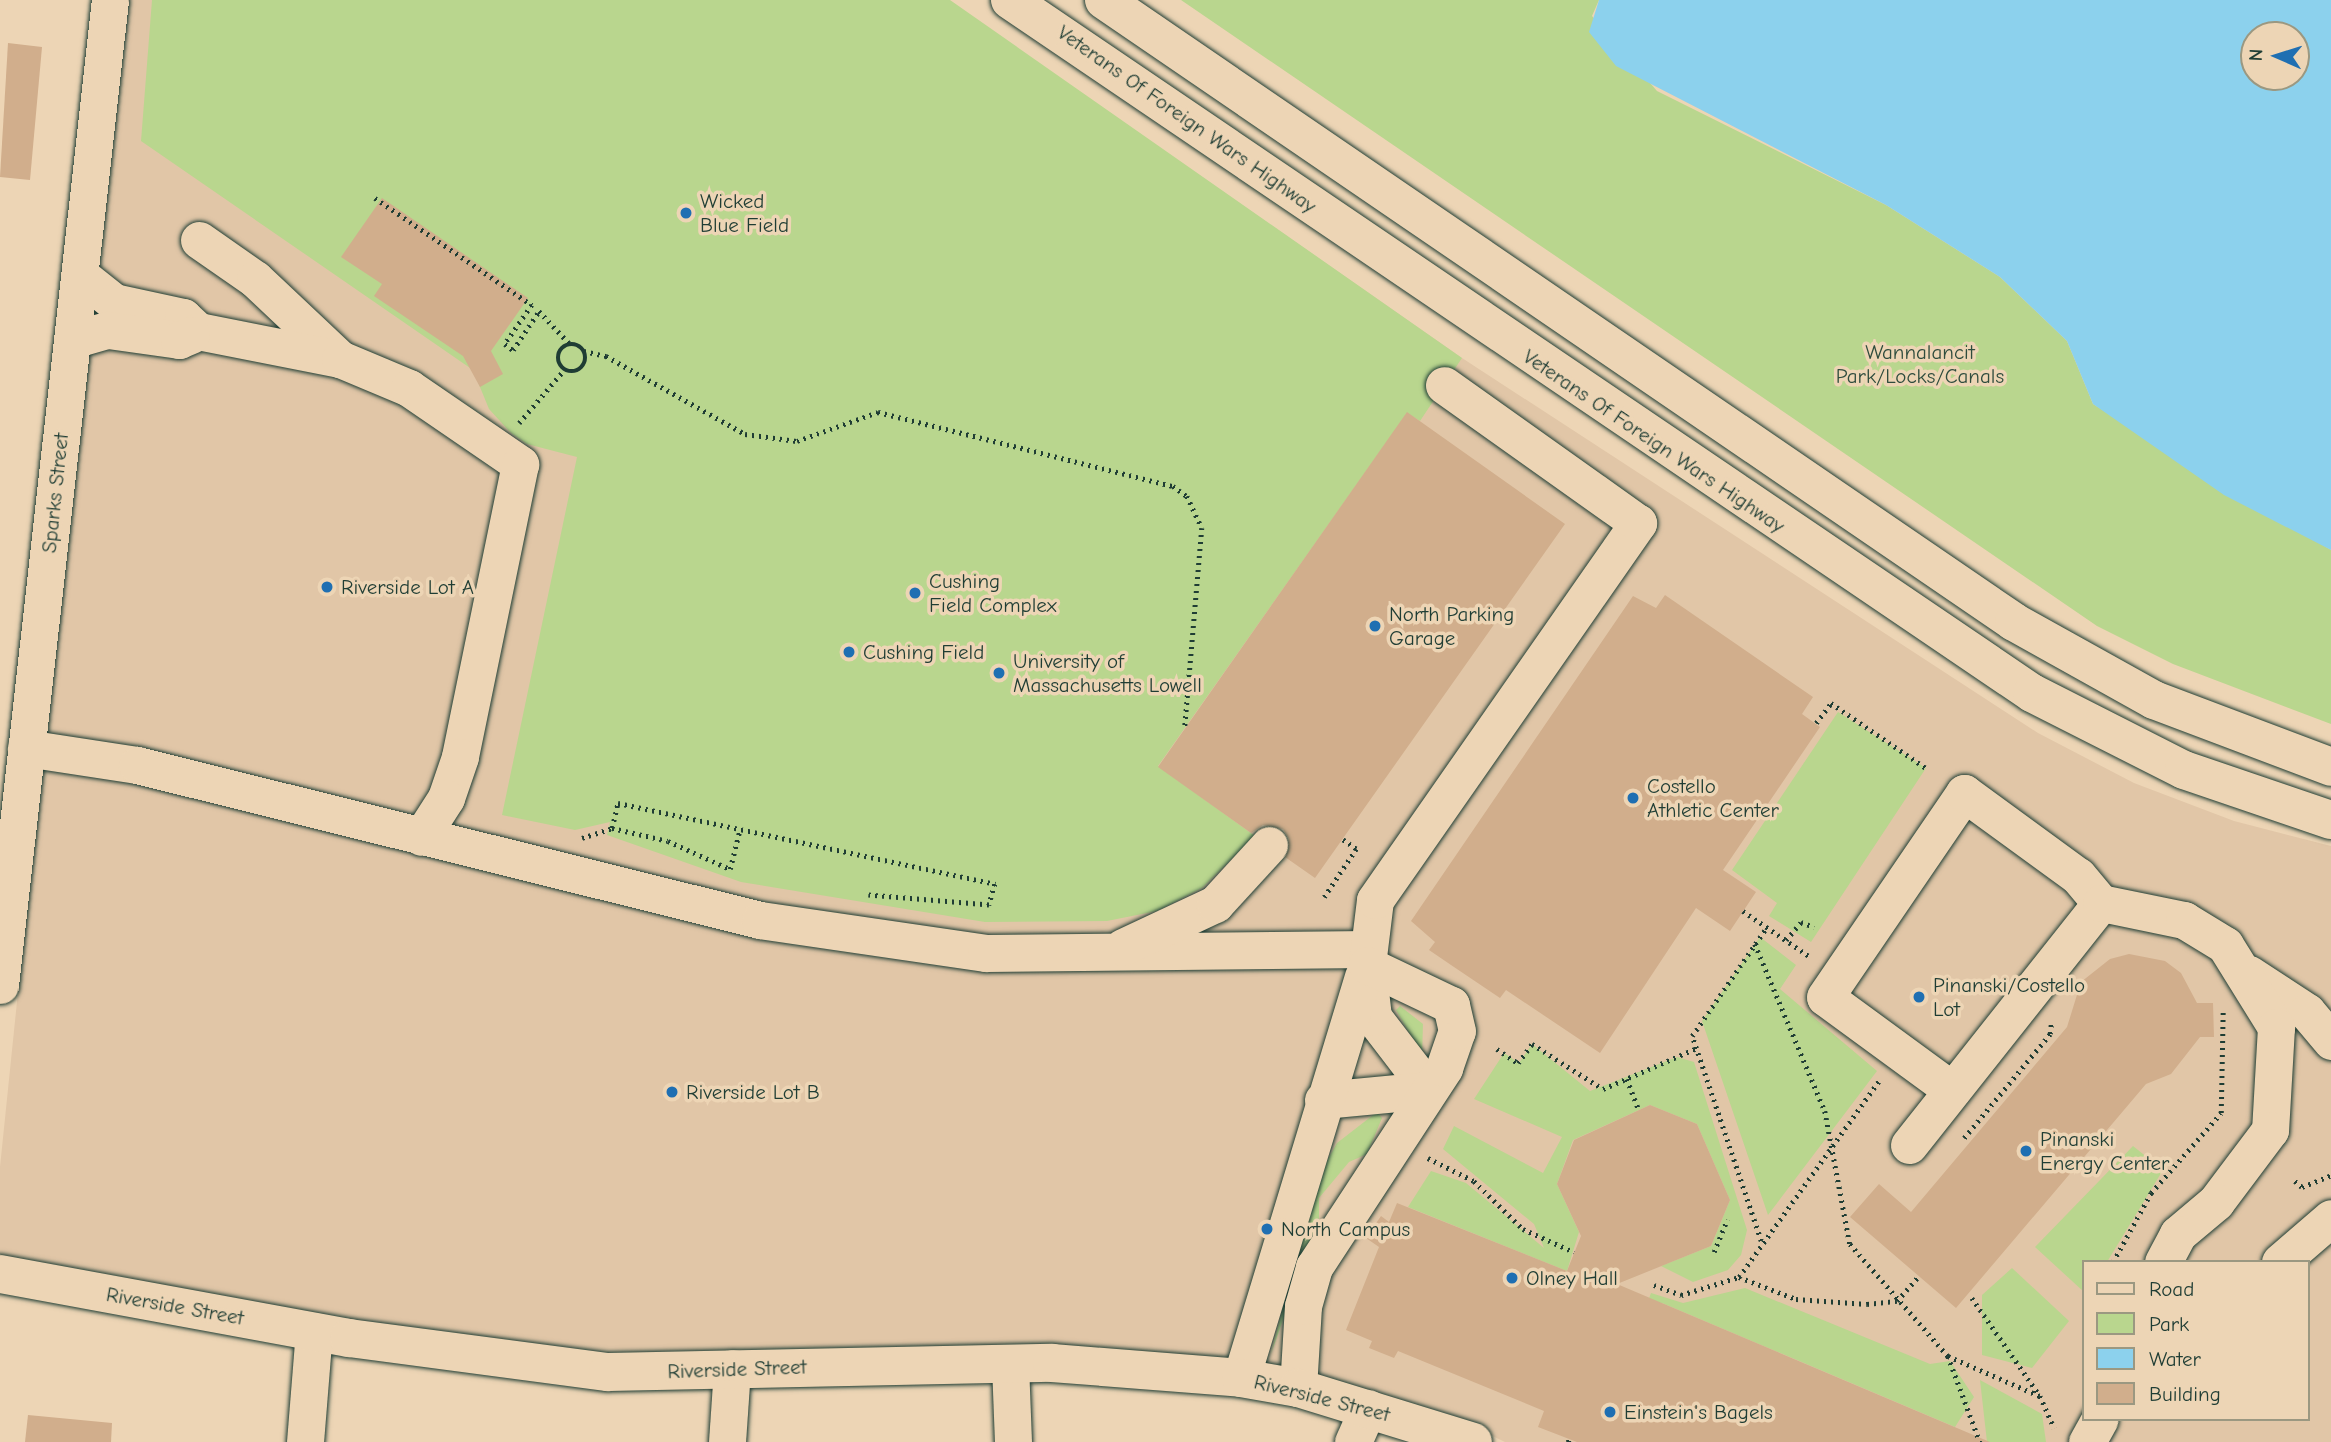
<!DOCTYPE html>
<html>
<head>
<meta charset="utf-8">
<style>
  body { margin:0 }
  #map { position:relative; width:2331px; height:1442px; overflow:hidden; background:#edd5b5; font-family:"Comic Neue",sans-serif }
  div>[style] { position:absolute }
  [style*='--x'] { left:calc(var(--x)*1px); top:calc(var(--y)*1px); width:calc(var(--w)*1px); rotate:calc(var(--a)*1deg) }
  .built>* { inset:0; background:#e1c6a7 }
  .green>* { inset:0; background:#b9d68e }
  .water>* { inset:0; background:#8cd1ed }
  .building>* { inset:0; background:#d1ae8c }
  .path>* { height:4.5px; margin-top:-2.25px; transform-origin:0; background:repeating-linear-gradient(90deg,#1f3d34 0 2px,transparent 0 7px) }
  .path>.ring { margin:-2.25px; padding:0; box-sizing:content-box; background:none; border:4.5px solid #1f3d34; border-radius:50% }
  .roads { filter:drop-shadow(0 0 2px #1f3d34) drop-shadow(0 0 2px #1f3d34) }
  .minor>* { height:37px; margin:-18.5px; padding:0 18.5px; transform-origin:18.5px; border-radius:18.5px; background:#edd5b5 }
  .major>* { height:38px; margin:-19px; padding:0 19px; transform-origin:19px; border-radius:19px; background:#edd5b5 }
  .dots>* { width:19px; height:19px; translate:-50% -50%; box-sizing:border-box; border:4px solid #edd5b5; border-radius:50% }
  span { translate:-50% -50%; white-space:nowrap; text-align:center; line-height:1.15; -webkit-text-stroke:7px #edd5b5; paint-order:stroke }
  .street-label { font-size:21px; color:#1f3d34 }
  .poi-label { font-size:21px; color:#1f3d34 }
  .left { translate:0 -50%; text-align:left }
  .park-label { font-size:21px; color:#2e4c3d }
  .legend { position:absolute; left:2082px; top:1260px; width:228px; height:161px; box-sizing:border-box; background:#edd5b5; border:2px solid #9b9881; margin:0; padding:9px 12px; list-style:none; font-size:21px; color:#1f3d34 }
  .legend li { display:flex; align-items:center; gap:14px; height:35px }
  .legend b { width:35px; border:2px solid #9b9881 }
  .north { position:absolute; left:2240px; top:21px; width:70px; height:70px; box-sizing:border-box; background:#edd5b5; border:2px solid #9b9881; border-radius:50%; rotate:273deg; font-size:19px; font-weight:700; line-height:28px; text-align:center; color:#1f3d34 }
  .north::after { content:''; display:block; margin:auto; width:24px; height:32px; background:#1f6fb2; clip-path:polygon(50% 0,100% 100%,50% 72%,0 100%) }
</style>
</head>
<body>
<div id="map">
  <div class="built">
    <i style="clip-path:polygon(evenodd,120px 0,948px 0,1462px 358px,2038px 733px,2134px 783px,2234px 821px,2331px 846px,2331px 1442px,1505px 1442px,1476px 1428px,1314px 1383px,555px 1358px,0 1259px,0 1167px,120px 0,2084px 1262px,2308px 1262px,2308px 1419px,2084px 1419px,2084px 1262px)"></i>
  </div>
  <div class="green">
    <i style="clip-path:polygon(152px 0,950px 0,1462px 358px,1420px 421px,1407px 413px,1158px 766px,1255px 836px,1202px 888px,1157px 911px,1107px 921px,985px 922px,741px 882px,607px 835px,610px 822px,575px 830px,502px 815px,577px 457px,527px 444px,511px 433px,489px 409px,473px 370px,141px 141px)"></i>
    <i style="clip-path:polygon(1181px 0,1599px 0,1592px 16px,1657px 91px,1886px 205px,2000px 277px,2067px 341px,2093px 404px,2331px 550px,2331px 724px,2173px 664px,2097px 626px)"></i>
    <i style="clip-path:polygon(1838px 712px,1926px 768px,1811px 942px,1769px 916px,1777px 903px,1732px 870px)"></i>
    <i style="clip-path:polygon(1760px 937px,1796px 965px,1780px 989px,1877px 1071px,1768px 1215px,1702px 1021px)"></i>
    <i style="clip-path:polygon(1400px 1006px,1423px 1024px,1422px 1055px,1396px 1010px)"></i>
    <i style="clip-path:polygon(1532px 1044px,1590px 1091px,1677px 1057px,1694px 1062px,1747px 1230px,1741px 1255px,1728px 1270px,1693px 1282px,1661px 1266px,1711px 1246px,1730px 1200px,1697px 1124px,1650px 1105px,1573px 1140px,1557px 1184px,1579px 1232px,1567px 1271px,1408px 1207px,1431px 1171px,1466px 1183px,1544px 1248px,1534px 1224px,1443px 1149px,1454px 1126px,1543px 1173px,1562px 1137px,1474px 1099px,1504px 1053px,1519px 1063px)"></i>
    <i style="clip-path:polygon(1377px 1112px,1382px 1118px,1367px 1154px,1349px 1162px,1319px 1198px,1319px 1218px,1271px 1354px,1316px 1180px,1337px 1143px)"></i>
    <i style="clip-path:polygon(2133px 1146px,2163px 1170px,2107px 1262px,2084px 1262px,2084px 1292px,2035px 1247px)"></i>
    <i style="clip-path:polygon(2012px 1268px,2069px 1321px,2032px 1368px,1982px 1355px,1982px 1295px)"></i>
    <i style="clip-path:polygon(1745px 1288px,1930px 1364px,1950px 1361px,1974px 1397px,1955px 1427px,1662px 1303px,1647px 1304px,1651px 1293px,1683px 1303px)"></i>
    <i style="clip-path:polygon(1980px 1380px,2042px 1414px,2046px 1442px,1987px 1442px)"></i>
  </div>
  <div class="water">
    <i style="clip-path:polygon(evenodd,1599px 0,2331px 0,2331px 550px,2224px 495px,2093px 404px,2067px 341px,2000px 277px,1886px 205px,1616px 66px,1589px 32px,1599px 0,2254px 35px,2296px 35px,2296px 77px,2254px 77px,2254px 35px)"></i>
  </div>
  <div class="building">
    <i style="clip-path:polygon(8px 43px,42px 47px,30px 180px,0 177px)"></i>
    <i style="clip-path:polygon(382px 198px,528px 298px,491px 351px,503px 374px,480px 387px,463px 356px,374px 296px,382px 284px,341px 257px)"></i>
    <i style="clip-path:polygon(1407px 412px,1565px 524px,1315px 878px,1285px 857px,1289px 839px,1283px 829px,1263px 825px,1251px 833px,1158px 767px)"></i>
    <i style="clip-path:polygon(1665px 595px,1813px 697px,1802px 714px,1820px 727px,1723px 870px,1756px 892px,1730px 931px,1696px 908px,1600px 1053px,1506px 990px,1500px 998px,1451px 965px,1429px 950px,1435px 942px,1411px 921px,1633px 596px,1656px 608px)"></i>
    <i style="clip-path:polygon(2129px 954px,2165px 961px,2181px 973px,2197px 1003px,2213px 1003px,2214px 1037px,2200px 1037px,2171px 1074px,2146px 1084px,1956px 1308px,1850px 1217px,1879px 1184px,1911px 1212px,2067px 1027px,2081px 982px,2110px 959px)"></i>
    <i style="clip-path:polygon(1650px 1105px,1697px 1124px,1730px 1200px,1711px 1246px,1617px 1284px,1990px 1442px,1577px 1442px,1538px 1427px,1544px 1411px,1398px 1351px,1394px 1358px,1369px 1348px,1372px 1341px,1346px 1330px,1379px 1247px,1366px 1238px,1381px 1216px,1389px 1222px,1397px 1203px,1567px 1271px,1581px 1236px,1557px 1184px,1574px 1140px)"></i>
    <i style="clip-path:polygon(28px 1415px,112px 1423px,111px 1442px,25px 1442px)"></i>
  </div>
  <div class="path">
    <i style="--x:375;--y:198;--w:190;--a:34.3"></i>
    <i style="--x:532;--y:305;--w:47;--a:124.7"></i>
    <i style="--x:505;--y:344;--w:10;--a:37"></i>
    <i style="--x:513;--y:350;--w:47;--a:-56.3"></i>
    <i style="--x:539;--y:311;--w:45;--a:46.8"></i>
    <i class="ring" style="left:558px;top:344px;width:23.5px;height:23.5px"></i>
    <i style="--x:584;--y:351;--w:23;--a:13"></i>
    <i style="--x:606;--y:356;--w:159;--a:29.3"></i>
    <i style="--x:745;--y:434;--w:52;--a:7.7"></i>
    <i style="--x:797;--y:441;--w:86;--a:-19.7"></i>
    <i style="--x:878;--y:412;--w:304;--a:14.1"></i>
    <i style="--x:1173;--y:486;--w:17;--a:36"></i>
    <i style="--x:1187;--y:496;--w:35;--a:65"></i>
    <i style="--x:1202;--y:528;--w:201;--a:94.9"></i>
    <i style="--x:519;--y:423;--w:70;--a:-49.7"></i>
    <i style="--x:1816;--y:723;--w:25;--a:-53"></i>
    <i style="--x:1831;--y:703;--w:115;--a:34.4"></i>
    <i style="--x:612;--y:828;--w:26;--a:-77"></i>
    <i style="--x:618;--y:803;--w:386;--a:12.1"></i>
    <i style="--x:995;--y:884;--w:22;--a:106"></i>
    <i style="--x:989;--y:905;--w:121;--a:-175.3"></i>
    <i style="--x:582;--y:838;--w:32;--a:-18"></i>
    <i style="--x:612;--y:828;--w:57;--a:13.1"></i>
    <i style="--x:668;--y:841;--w:68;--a:24.3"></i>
    <i style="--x:730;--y:869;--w:41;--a:-76"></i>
    <i style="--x:1324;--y:897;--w:58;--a:-56.3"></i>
    <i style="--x:1356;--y:849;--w:16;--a:-145"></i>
    <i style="--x:1743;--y:911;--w:83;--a:34.3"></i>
    <i style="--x:1786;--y:940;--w:23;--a:-50"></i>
    <i style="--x:1801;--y:922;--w:14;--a:21"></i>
    <i style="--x:1755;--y:944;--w:181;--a:67.3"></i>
    <i style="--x:1825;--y:1111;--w:135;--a:79.4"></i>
    <i style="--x:1850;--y:1244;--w:149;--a:48.8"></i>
    <i style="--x:1948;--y:1356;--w:92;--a:69.6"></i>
    <i style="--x:1497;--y:1049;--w:25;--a:34"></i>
    <i style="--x:1518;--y:1063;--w:24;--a:-54"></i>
    <i style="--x:1532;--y:1044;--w:84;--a:32.4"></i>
    <i style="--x:1603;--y:1089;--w:103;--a:-23.6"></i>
    <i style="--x:1627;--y:1079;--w:33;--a:69"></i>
    <i style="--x:1964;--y:1138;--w:135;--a:-50.4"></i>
    <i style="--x:2050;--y:1034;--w:10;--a:-84"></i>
    <i style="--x:1428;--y:1158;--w:51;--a:26.6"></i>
    <i style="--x:1474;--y:1181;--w:69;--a:44.4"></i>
    <i style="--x:1523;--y:1229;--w:56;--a:24.3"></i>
    <i style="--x:2295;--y:1181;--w:9;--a:41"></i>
    <i style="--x:2302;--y:1187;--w:31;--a:-22"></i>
    <i style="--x:1761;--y:1241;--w:216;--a:-108.6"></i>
    <i style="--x:1692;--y:1036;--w:132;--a:-55.5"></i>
    <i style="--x:1714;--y:1252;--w:35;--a:-68"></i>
    <i style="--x:2113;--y:1262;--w:79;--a:-61.2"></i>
    <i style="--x:2151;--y:1193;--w:106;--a:-48.8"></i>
    <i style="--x:2221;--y:1113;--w:101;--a:-88.9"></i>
    <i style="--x:1739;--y:1277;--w:241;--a:-54.5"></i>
    <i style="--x:1654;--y:1285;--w:29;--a:20"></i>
    <i style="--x:1681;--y:1295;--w:61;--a:-17.2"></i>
    <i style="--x:1739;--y:1277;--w:61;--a:21.1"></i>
    <i style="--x:1796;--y:1299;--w:71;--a:4"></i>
    <i style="--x:1867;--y:1304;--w:30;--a:-6"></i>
    <i style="--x:1897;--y:1301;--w:33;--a:-49"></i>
    <i style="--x:1972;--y:1298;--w:119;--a:55.2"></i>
    <i style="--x:2040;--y:1396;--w:35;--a:66"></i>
    <i style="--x:1948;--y:1356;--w:100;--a:23.5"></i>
    <i style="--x:1568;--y:1442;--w:3;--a:-72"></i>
  </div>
  <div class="roads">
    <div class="minor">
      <i style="--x:199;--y:240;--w:68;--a:34.9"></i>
      <i style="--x:255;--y:279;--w:117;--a:43.3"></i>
      <i style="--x:80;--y:275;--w:43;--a:38.5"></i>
      <i style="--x:114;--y:302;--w:71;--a:12.3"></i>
      <i style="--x:183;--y:317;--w:21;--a:43"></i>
      <i style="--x:198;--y:331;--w:145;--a:11.2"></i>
      <i style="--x:340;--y:359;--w:75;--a:22.8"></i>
      <i style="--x:409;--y:388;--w:135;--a:34.4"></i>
      <i style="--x:520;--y:464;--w:299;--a:101.6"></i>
      <i style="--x:460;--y:757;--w:43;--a:108.9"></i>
      <i style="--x:446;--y:798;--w:46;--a:122.7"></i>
      <i style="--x:72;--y:340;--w:37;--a:-16"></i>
      <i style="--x:108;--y:330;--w:72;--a:8"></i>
      <i style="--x:179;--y:340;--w:13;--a:-23"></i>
      <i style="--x:26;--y:748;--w:112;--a:8.7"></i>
      <i style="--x:137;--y:765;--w:642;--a:13.97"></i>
      <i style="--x:760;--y:920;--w:228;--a:8.3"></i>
      <i style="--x:986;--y:953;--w:382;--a:-0.6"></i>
      <i style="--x:1123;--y:947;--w:102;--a:-25.1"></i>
      <i style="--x:1215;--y:904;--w:80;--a:-47.5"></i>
      <i style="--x:2249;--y:974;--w:69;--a:33.2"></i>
      <i style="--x:2307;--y:1012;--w:38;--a:50"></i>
      <i style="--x:0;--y:985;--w:991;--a:-83.63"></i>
      <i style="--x:1429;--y:1090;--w:92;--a:-127.5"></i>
      <i style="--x:1373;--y:1017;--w:52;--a:-96.6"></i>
      <i style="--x:1367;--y:965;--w:65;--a:-83"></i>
      <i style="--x:1375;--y:900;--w:460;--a:-55.1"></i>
      <i style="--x:1638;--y:523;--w:238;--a:-144.6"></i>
      <i style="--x:1952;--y:1090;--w:157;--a:-143.8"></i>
      <i style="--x:1825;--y:997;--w:247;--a:-55.7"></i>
      <i style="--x:1964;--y:793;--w:141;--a:36.1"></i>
      <i style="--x:2078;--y:876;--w:35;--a:50"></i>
      <i style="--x:1323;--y:1100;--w:106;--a:-5.4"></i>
      <i style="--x:1909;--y:1145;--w:309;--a:-51.6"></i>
      <i style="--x:2101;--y:903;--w:85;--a:11.6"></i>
      <i style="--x:2184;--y:920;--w:48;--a:31.4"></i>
      <i style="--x:2225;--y:945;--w:97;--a:58.1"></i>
      <i style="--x:2276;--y:1027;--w:103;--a:93.3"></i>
      <i style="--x:2270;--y:1130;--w:90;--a:126.9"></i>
      <i style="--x:2216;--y:1202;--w:50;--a:139.9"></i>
      <i style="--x:2178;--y:1234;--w:32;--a:118"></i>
      <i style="--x:2280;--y:1262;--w:67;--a:-40.8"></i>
      <i style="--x:1010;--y:1364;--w:78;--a:87.8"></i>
      <i style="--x:1241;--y:1378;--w:420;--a:-73.1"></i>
      <i style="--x:1298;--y:1388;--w:82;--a:-86.5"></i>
      <i style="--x:1303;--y:1306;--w:41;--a:-74.2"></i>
      <i style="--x:1314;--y:1267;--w:238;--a:-56.8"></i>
      <i style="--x:1444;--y:1068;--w:39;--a:-71"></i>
      <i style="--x:1457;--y:1031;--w:27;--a:-103"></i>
      <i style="--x:1451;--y:1005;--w:93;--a:-154.5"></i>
      <i style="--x:305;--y:1442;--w:111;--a:-85.4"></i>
      <i style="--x:727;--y:1442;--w:74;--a:-86.1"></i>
      <i style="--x:1353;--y:1442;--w:37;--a:-66"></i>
      <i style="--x:2087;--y:1442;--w:26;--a:-61"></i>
    </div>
    <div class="major">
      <i style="--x:1010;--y:0;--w:1235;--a:34.14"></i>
      <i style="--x:2032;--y:693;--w:170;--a:26.9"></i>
      <i style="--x:2184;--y:770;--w:155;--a:18.8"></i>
      <i style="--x:1104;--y:0;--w:1102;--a:34.35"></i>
      <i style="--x:2014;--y:622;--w:160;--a:29.1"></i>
      <i style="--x:2154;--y:700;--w:189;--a:20.7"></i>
      <i style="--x:0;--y:1274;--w:355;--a:10.4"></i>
      <i style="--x:349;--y:1338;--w:261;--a:7.5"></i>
      <i style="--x:608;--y:1372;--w:444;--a:-1.2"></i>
      <i style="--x:1052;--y:1363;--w:190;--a:4.5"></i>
      <i style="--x:1241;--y:1378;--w:58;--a:10"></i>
      <i style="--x:1298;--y:1388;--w:183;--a:17.1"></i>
    </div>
  </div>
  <div class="dots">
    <i style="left:686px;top:213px;background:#1f6fb2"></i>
    <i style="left:327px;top:587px;background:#1f6fb2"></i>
    <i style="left:915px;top:593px;background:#1f6fb2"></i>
    <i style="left:1375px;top:626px;background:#1f6fb2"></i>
    <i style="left:849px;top:652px;background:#1f6fb2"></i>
    <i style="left:999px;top:673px;background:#1f6fb2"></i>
    <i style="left:1633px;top:798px;background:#1f6fb2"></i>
    <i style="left:1919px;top:997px;background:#1f6fb2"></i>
    <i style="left:672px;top:1092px;background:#1f6fb2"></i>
    <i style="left:2026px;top:1151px;background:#1f6fb2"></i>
    <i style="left:1267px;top:1229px;background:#1f6fb2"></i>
    <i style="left:1512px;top:1278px;background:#1f6fb2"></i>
    <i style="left:1610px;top:1412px;background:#1f6fb2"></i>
  </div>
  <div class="street-label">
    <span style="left:1187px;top:119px;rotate:35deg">Veterans Of Foreign Wars Highway</span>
    <span style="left:1654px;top:441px;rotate:34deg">Veterans Of Foreign Wars Highway</span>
    <span style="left:55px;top:493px;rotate:-84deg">Sparks Street</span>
    <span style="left:175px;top:1306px;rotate:10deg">Riverside Street</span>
    <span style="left:737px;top:1369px;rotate:-2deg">Riverside Street</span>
    <span style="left:1322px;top:1398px;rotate:14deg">Riverside Street</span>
  </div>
  <div class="poi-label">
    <span class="left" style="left:700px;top:213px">Wicked<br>Blue Field</span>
    <span class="left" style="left:929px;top:593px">Cushing<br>Field Complex</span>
    <span class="left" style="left:341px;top:587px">Riverside Lot A</span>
    <span class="left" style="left:1389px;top:626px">North Parking<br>Garage</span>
    <span class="left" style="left:863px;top:652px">Cushing Field</span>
    <span class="left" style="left:1013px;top:673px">University of<br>Massachusetts Lowell</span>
    <span class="left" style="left:1647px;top:798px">Costello<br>Athletic Center</span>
    <span class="left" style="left:1933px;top:997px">Pinanski/Costello<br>Lot</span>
    <span class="left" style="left:686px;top:1092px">Riverside Lot B</span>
    <span class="left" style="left:2040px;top:1151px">Pinanski<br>Energy Center</span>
    <span class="left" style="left:1281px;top:1229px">North Campus</span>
    <span class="left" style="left:1526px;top:1278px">Olney Hall</span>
    <span class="left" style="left:1624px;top:1412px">Einstein's Bagels</span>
  </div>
  <div class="park-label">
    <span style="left:1920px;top:364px">Wannalancit<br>Park/Locks/Canals</span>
  </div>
  <ul class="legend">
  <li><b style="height:9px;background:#edd5b5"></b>Road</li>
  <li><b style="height:19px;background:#b9d68e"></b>Park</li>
  <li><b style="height:19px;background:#8cd1ed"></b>Water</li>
  <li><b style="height:19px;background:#d1ae8c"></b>Building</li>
  </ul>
  <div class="north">N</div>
</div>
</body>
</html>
